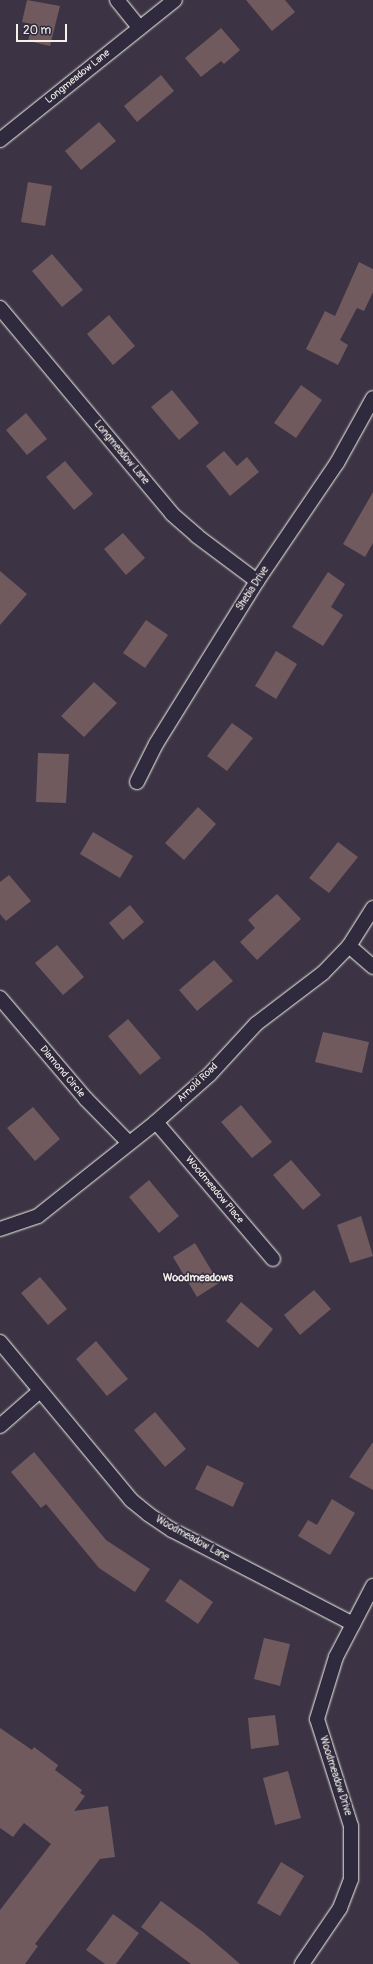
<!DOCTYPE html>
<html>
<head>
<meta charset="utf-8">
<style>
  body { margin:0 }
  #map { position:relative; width:373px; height:1964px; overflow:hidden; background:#3c3444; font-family:Pangolin,sans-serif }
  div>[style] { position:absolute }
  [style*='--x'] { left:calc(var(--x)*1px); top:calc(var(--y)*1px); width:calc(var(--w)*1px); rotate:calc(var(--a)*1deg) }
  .building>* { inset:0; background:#705a5e }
  .roads { filter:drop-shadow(0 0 1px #f4f1e8) drop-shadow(0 0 1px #f4f1e8) }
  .minor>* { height:14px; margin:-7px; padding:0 7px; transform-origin:7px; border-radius:7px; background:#2f2a3d }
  span { translate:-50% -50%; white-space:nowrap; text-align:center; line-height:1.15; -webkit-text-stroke:3px #2f2a3d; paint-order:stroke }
  .street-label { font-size:10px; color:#f4f1e8 }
  .neighbourhood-label { font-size:11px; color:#f4f1e8; font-weight:700 }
  .scale { position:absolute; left:16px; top:24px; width:51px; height:18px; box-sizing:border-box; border:2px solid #f4f1e8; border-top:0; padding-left:5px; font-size:12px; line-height:14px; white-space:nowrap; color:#f4f1e8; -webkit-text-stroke:3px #2f2a3d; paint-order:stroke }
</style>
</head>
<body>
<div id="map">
  <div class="building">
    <i style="clip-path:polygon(27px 0,60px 6px,50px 46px,28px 41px,32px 24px,22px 22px)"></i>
    <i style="clip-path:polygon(246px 0,285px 0,295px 12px,272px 31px)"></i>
    <i style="clip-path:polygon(221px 28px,240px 50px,224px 64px,221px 61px,201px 77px,185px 58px)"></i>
    <i style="clip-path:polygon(161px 75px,174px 91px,137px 122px,124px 106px)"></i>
    <i style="clip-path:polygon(99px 122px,116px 141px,81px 170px,65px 151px)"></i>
    <i style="clip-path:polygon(28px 182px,52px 186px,45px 226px,21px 222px)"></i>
    <i style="clip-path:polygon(52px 254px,83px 290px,62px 307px,32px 271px)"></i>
    <i style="clip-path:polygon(359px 262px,373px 269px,373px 292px,364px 311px,357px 308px,340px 340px,348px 345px,338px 365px,306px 349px,325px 311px,335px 316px)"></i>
    <i style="clip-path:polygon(109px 315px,135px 346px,113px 365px,87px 334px)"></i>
    <i style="clip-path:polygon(301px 385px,322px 400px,296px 438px,274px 423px)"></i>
    <i style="clip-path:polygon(172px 390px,199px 423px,179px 440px,151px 407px)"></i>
    <i style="clip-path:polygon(26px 413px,47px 439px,27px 455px,6px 430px)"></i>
    <i style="clip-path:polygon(224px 451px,237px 466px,247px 457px,259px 472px,230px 496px,206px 466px)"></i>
    <i style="clip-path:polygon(65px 461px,93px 494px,74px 510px,46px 477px)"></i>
    <i style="clip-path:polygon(373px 492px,373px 543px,365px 557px,343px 544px)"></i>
    <i style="clip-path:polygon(123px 533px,145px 558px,126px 575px,104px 549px)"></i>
    <i style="clip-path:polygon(0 571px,27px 594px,0 625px)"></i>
    <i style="clip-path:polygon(328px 572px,345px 584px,331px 607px,343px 615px,323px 646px,292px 627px)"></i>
    <i style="clip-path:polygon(146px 620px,168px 635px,145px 668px,123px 653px)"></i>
    <i style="clip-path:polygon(276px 651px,297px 664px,276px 699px,255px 686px)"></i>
    <i style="clip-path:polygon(94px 682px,117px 703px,84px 737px,61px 716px)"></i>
    <i style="clip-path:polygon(232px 723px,253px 738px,227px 771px,207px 756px)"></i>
    <i style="clip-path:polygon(38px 753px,69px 754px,66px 803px,36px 802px)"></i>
    <i style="clip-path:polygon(198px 807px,216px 824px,184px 860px,165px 843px)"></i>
    <i style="clip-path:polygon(93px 832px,133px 856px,120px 878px,80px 854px)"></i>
    <i style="clip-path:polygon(338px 842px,358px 857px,329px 893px,309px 878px)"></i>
    <i style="clip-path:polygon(9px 875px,31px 901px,6px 921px,0 914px,0 882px)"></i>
    <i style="clip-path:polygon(277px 894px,301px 919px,257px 960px,240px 942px,255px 928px,248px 920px)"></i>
    <i style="clip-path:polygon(130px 905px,144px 922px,123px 940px,109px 923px)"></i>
    <i style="clip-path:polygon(57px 945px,84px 977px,63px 995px,35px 963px)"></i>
    <i style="clip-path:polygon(214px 960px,233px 981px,197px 1011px,179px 990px)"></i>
    <i style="clip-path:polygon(128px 1019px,161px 1058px,140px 1075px,108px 1036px)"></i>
    <i style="clip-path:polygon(323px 1032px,369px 1042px,362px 1073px,315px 1062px)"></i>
    <i style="clip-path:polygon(241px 1105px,272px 1142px,252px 1158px,221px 1122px)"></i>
    <i style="clip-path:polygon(33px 1107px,60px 1139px,35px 1161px,7px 1128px)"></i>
    <i style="clip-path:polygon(291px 1160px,321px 1195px,303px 1210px,273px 1175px)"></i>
    <i style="clip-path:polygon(149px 1180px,179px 1216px,159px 1233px,129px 1197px)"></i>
    <i style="clip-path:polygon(361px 1216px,373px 1256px,350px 1263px,337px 1225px)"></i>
    <i style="clip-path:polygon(195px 1243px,219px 1283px,197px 1297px,173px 1257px)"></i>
    <i style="clip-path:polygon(40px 1277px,67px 1309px,48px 1325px,21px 1293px)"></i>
    <i style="clip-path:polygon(314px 1290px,331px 1309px,300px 1335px,284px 1315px)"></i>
    <i style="clip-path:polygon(241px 1302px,273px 1329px,258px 1348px,226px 1321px)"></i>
    <i style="clip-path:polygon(96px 1341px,128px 1379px,107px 1396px,76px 1359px)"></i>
    <i style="clip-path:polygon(155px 1412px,186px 1449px,165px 1467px,134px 1430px)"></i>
    <i style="clip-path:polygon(373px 1442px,373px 1490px,349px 1477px)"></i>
    <i style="clip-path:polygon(34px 1452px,106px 1540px,150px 1569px,135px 1592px,99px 1568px,46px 1504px,41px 1508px,11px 1472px)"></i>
    <i style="clip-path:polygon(207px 1465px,244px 1483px,233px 1507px,195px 1489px)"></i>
    <i style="clip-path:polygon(332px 1499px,355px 1513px,330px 1555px,298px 1536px,308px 1520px,317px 1525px)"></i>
    <i style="clip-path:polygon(180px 1579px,213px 1602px,198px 1624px,165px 1601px)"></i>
    <i style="clip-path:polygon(264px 1638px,290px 1644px,280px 1686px,254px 1679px)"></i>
    <i style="clip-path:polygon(275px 1715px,279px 1745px,251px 1749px,248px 1718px)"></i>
    <i style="clip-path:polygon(0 1728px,32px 1750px,34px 1747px,58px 1765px,55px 1770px,82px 1790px,80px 1793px,85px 1796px,74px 1811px,108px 1806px,115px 1857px,100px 1859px,35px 1944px,38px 1946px,25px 1964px,0 1964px,0 1910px,51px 1844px,24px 1823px,13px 1837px,0 1828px)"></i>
    <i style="clip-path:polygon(288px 1771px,301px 1818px,275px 1825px,263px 1778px)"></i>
    <i style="clip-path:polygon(281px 1862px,304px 1876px,280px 1916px,257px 1903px)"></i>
    <i style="clip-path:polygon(161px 1901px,203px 1932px,240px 1964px,191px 1964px,141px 1927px)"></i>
    <i style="clip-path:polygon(113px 1914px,139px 1933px,116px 1964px,105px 1964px,86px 1950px)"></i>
  </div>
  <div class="roads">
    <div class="minor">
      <i style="--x:117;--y:0;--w:36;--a:51"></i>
      <i style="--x:0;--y:140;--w:224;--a:-38.7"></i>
      <i style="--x:0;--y:308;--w:268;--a:50.1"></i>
      <i style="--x:172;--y:514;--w:33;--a:41"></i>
      <i style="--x:197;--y:536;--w:75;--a:36.9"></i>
      <i style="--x:137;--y:782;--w:42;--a:-63.4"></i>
      <i style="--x:156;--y:744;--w:192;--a:-58.2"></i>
      <i style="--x:257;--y:581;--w:143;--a:-55.9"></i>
      <i style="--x:337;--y:463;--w:74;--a:-61"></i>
      <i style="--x:349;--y:946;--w:32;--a:41"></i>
      <i style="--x:0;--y:998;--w:133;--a:49.6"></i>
      <i style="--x:86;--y:1099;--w:60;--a:45.7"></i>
      <i style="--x:156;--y:1122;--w:180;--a:49.5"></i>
      <i style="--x:0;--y:1229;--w:40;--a:-18.9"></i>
      <i style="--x:38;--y:1216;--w:151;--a:-38.5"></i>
      <i style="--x:156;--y:1122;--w:72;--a:-41.6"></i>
      <i style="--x:210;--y:1074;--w:68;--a:-47.4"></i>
      <i style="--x:256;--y:1024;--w:84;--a:-37.3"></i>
      <i style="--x:323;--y:973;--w:37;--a:-46"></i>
      <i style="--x:349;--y:946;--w:45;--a:-57.7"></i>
      <i style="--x:0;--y:1342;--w:205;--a:50.3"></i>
      <i style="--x:131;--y:1500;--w:22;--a:39"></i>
      <i style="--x:148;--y:1514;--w:29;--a:34"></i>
      <i style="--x:172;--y:1530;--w:204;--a:27.4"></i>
      <i style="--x:0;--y:1426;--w:53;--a:-41.2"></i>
      <i style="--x:302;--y:1964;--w:68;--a:-55.8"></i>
      <i style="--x:340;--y:1908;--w:31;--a:-69"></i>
      <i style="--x:351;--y:1879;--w:53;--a:-90"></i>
      <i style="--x:351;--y:1826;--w:112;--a:-107.6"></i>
      <i style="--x:317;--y:1719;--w:65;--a:-73"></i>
      <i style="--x:336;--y:1657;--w:80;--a:-62.5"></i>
    </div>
  </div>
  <div class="street-label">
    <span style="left:78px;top:77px;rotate:-39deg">Longmeadow Lane</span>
    <span style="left:121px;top:453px;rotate:50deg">Longmeadow Lane</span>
    <span style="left:253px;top:589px;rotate:-57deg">Shebia Drive</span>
    <span style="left:62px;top:1072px;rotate:50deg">Diamond Circle</span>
    <span style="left:198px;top:1083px;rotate:-44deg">Arnold Road</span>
    <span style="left:214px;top:1190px;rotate:50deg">Woodmeadow Place</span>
    <span style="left:192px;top:1539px;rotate:29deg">Woodmeadow Lane</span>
    <span style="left:335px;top:1776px;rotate:72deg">Woodmeadow Drive</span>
  </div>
  <div class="neighbourhood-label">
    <span style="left:198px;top:1278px">Woodmeadows</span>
  </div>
  <div class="scale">20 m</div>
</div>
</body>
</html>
